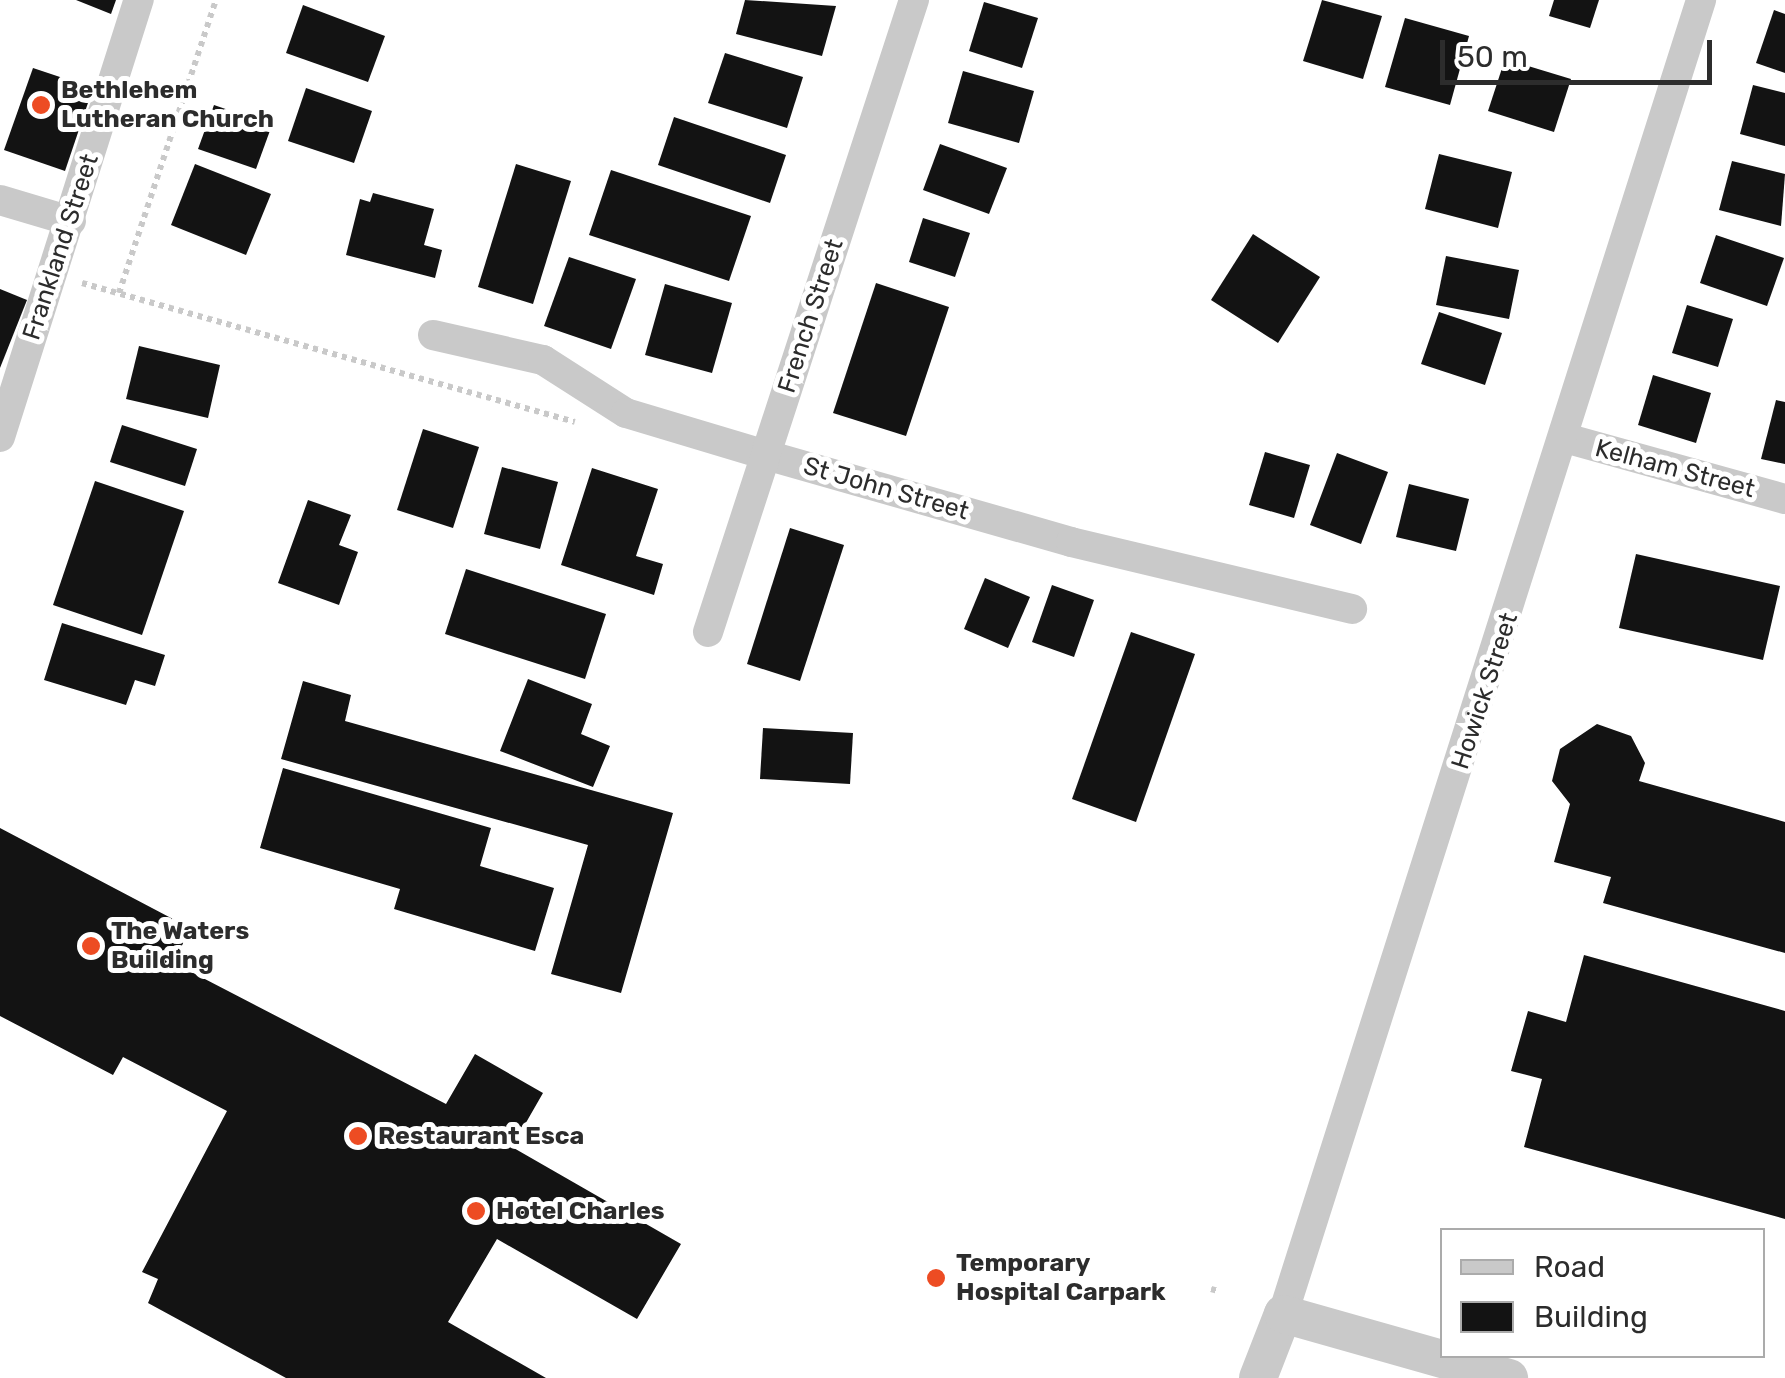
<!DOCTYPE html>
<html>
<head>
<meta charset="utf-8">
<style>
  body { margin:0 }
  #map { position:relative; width:1785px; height:1378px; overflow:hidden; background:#fff; font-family:Rubik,sans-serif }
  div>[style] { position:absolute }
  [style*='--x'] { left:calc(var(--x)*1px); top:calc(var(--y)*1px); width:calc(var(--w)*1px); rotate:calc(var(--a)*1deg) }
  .building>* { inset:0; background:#131313 }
  .path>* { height:6px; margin-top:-3px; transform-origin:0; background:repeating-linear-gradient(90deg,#c9c9c9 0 5px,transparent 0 10px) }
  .minor>* { height:30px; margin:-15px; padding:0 15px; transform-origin:15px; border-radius:15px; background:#c9c9c9 }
  .tertiary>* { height:38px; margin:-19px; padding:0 19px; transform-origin:19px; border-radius:19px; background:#c9c9c9 }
  .dots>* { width:28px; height:28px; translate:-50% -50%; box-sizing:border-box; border:5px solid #fff; border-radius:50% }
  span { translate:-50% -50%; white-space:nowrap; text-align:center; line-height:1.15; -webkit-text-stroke:10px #fff; paint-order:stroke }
  .poi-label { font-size:25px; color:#2c2c2c; font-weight:700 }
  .left { translate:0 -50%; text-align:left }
  .street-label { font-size:25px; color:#2c2c2c }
  .legend { position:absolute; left:1440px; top:1228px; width:325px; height:130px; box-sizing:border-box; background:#fff; border:2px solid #ababab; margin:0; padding:12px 18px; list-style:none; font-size:30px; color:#2c2c2c }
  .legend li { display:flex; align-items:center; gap:20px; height:50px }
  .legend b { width:50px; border:2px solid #ababab }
  .scale { position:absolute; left:1440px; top:40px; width:272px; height:45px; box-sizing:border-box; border:5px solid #2c2c2c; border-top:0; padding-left:12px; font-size:30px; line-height:35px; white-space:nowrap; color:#2c2c2c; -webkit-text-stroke:8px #fff; paint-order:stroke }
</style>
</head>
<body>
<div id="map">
  <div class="building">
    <i style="clip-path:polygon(76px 0,116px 0,111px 14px)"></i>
    <i style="clip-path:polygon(745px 0,836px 6px,822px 56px,736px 34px)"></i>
    <i style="clip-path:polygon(1322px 0,1382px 16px,1363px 79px,1303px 61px)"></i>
    <i style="clip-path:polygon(1554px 0,1599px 0,1590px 28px,1549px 16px)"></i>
    <i style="clip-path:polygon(984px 2px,1038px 18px,1022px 68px,969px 51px)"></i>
    <i style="clip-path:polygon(303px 5px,385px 36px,368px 82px,286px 53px)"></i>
    <i style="clip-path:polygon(1774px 10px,1785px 14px,1785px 73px,1756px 63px)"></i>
    <i style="clip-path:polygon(1405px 18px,1469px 36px,1450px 105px,1385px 87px)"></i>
    <i style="clip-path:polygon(725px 53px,803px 77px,787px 128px,708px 103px)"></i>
    <i style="clip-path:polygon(1505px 59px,1571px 79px,1554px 132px,1488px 111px)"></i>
    <i style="clip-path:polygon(33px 68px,93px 88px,65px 171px,4px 150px)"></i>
    <i style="clip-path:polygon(963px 71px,1034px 91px,1019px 143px,948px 123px)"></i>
    <i style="clip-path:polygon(1753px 85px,1785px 93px,1785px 146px,1740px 134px)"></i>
    <i style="clip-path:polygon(306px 88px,372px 111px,354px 163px,288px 141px)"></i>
    <i style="clip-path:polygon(214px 105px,272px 125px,256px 169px,198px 149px)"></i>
    <i style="clip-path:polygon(674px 117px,786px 155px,770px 203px,658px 165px)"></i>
    <i style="clip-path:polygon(940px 144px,1007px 168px,989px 214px,923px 190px)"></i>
    <i style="clip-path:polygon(1439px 154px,1512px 172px,1498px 228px,1425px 209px)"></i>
    <i style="clip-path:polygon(1732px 161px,1785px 174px,1781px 226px,1719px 210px)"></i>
    <i style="clip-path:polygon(195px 164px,271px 194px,246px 255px,171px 225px)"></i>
    <i style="clip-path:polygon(516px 164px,571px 181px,533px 304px,478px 287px)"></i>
    <i style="clip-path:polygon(611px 170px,751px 216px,729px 281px,589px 235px)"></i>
    <i style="clip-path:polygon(373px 193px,434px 209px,424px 245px,442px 250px,435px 278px,346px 255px,360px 199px,370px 202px)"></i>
    <i style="clip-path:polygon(923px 218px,970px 233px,955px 277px,909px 262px)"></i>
    <i style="clip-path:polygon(1253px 234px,1320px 277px,1278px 343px,1211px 300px)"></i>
    <i style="clip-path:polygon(1716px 235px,1784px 258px,1767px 306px,1700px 283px)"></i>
    <i style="clip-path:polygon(1446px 256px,1519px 270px,1509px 319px,1436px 305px)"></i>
    <i style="clip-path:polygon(569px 257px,636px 279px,611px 349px,544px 326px)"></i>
    <i style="clip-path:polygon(876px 283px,949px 307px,906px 436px,833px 413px)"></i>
    <i style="clip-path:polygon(665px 284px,732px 303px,712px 373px,645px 355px)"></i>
    <i style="clip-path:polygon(0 289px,27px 300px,0 368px)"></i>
    <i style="clip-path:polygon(1687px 305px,1733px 319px,1718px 367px,1672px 353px)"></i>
    <i style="clip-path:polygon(1439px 312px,1502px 333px,1485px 385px,1421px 364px)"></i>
    <i style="clip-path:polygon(139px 346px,220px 365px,208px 418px,126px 399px)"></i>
    <i style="clip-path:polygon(1653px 375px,1711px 393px,1696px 443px,1638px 425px)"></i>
    <i style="clip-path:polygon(1776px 400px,1785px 402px,1785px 464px,1761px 459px)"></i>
    <i style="clip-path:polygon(122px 425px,197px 449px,185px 486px,110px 462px)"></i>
    <i style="clip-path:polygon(423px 429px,479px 447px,453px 528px,397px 510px)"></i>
    <i style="clip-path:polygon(1265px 452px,1310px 465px,1294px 518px,1249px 505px)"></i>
    <i style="clip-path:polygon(1337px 453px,1388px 472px,1361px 544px,1310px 525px)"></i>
    <i style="clip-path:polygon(502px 467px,558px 482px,540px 549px,484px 534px)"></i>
    <i style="clip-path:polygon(592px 468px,658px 489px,636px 556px,663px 564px,654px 595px,561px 565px)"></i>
    <i style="clip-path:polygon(95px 481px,184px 511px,142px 635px,53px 605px)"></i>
    <i style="clip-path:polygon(1409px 484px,1469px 499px,1456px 551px,1396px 537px)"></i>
    <i style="clip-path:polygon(308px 500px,351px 515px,339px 545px,358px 552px,339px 605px,278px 583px)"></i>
    <i style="clip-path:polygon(790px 528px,844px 545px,800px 681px,747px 664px)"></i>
    <i style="clip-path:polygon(1636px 554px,1780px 586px,1763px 660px,1619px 628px)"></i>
    <i style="clip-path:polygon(466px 569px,606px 614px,585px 679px,445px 634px)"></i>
    <i style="clip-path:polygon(985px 578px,1030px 597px,1008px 648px,964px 629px)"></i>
    <i style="clip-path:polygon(1052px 585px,1094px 600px,1074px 657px,1032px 642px)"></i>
    <i style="clip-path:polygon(62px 623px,165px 655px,155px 686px,135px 680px,126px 705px,44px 680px)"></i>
    <i style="clip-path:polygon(1131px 632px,1195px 654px,1136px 822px,1072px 799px)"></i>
    <i style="clip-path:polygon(528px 679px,592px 704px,581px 734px,610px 746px,593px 787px,500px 751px)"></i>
    <i style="clip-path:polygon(303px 681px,351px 695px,345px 721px,673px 813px,621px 993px,551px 974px,588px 845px,281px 759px)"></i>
    <i style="clip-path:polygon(1597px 724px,1631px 736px,1645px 763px,1639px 781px,1785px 822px,1785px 953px,1603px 903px,1611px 877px,1554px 862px,1570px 804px,1552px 781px,1560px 749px)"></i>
    <i style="clip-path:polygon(763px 728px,853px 733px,850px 784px,760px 779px)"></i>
    <i style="clip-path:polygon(283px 768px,491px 828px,480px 866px,554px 888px,535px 951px,394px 909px,400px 889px,260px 848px)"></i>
    <i style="clip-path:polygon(0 828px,190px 928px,174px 963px,446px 1104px,475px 1054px,543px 1093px,512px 1147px,681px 1244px,637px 1319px,497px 1239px,448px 1322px,546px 1378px,286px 1378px,148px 1303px,158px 1279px,142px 1272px,227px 1111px,123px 1057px,113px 1075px,0 1016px)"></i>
    <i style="clip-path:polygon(1584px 955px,1785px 1011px,1785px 1219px,1524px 1147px,1542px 1079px,1511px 1071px,1528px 1011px,1566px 1022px)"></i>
  </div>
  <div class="path">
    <i style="--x:82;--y:283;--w:512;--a:15.75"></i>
    <i style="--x:119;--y:293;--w:309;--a:-71.7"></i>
    <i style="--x:1211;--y:1289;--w:7;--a:16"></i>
  </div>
  <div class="minor">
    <i style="--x:0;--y:200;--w:74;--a:16.5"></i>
    <i style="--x:433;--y:335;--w:113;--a:12.8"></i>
    <i style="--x:543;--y:360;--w:98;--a:32.6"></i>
    <i style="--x:626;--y:413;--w:146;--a:16.7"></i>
    <i style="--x:766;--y:455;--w:317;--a:15.9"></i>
    <i style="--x:1071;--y:542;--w:289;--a:13.4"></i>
    <i style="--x:0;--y:437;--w:459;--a:-72.4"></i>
    <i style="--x:1565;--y:438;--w:228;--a:15.5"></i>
    <i style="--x:708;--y:632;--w:665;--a:-71.95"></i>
    <i style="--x:1283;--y:1314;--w:1379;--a:-72.35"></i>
  </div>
  <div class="tertiary">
    <i style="--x:1258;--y:1378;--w:69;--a:-68.7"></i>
    <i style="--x:1283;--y:1314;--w:235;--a:15.8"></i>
  </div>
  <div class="dots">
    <i style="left:41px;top:105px;background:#ed4c23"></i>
    <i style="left:91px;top:946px;background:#ed4c23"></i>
    <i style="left:358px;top:1136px;background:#ed4c23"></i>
    <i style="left:476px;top:1211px;background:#ed4c23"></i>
    <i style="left:936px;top:1278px;background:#ed4c23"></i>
  </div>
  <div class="poi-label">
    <span class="left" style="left:61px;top:105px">Bethlehem<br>Lutheran Church</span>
    <span class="left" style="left:111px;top:946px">The Waters<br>Building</span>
    <span class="left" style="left:378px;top:1136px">Restaurant Esca</span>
    <span class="left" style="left:496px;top:1211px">Hotel Charles</span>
    <span class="left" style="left:956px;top:1278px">Temporary<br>Hospital Carpark</span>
  </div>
  <div class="street-label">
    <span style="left:61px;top:247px;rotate:-72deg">Frankland Street</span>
    <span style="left:811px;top:316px;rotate:-72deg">French Street</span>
    <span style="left:1675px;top:469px;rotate:15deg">Kelham Street</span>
    <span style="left:886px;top:489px;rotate:16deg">St John Street</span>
    <span style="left:1485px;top:691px;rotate:-72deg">Howick Street</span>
  </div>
  <ul class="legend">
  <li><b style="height:12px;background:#c9c9c9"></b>Road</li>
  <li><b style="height:28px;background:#131313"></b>Building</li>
  </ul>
  <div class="scale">50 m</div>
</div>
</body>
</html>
